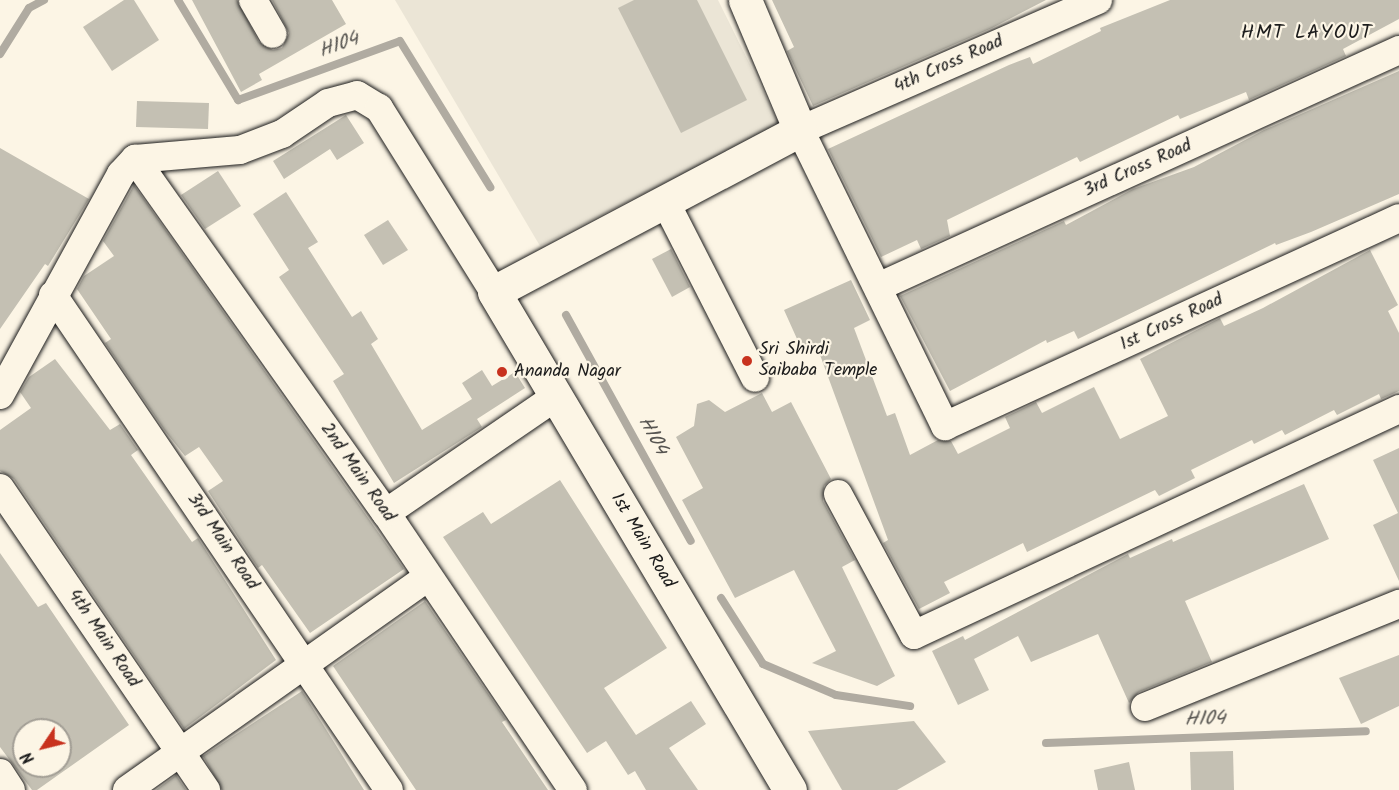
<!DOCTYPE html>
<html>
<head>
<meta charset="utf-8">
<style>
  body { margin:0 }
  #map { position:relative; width:1399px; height:790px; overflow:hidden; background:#fcf5e5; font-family:Kalam,sans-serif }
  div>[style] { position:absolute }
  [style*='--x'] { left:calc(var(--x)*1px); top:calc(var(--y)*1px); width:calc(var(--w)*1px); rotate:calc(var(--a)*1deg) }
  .built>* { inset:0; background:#ebe5d6 }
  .stream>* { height:8px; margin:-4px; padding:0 4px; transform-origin:4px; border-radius:4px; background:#b0aba1 }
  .building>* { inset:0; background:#c4c0b3 }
  .roads { filter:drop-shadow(0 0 2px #1c1c1c) drop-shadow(0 0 2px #1c1c1c) }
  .minor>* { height:28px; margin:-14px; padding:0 14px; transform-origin:14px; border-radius:14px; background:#fcf5e5 }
  .tertiary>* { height:33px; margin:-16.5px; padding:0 16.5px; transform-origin:16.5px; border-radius:16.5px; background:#fcf5e5 }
  .dots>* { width:16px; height:16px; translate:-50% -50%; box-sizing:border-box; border:3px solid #fcf5e5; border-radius:50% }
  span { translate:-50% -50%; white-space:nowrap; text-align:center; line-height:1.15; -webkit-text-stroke:4.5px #fcf5e5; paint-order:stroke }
  .street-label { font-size:18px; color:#1c1c1c }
  .poi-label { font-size:18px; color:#1c1c1c }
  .left { translate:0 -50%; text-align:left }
  .neighbourhood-label { font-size:20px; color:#1c1c1c; letter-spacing:1.5px }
  .water-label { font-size:20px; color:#575551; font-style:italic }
  .north { position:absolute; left:12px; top:718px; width:60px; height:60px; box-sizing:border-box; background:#fcf5e5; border:2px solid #a29e95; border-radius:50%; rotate:235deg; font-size:16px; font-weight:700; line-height:24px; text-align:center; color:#1c1c1c }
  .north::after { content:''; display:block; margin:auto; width:21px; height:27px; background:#c8321e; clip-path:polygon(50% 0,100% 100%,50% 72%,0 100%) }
</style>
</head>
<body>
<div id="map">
  <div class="built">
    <i style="clip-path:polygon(395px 0,718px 0,780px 125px,540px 246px)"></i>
  </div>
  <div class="stream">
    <i style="--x:178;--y:0;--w:117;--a:59"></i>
    <i style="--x:238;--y:100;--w:172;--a:-20"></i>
    <i style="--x:400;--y:41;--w:172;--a:58.3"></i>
    <i style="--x:0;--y:54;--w:54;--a:-57.8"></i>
    <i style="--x:29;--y:8;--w:17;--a:-28"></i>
    <i style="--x:566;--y:315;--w:258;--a:61.1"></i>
    <i style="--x:721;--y:598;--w:78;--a:57.5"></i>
    <i style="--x:763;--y:664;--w:79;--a:23"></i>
    <i style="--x:836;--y:695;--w:75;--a:8.5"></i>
    <i style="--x:1046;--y:743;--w:320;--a:-2.1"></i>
  </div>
  <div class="building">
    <i style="clip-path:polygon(124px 0,134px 0,159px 40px,112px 71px,83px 27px)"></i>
    <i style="clip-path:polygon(192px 0,237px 0,259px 42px,273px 50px,282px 48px,289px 33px,272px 0,332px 0,346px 24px,259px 74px,262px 80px,241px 92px)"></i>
    <i style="clip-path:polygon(634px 0,697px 0,747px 100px,681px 133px,618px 8px)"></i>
    <i style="clip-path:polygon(772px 0,1046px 0,992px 28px,813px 106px,787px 51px,794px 47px)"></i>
    <i style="clip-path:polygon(1170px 0,1399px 0,1399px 19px,1343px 49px,1346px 56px,1249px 100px,1246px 92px,1180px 119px,1178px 115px,1080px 162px,1077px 157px,947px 220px,950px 236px,921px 249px,917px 240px,881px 257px,828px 149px,1009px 65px,1030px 57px,1033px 64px,1101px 31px,1100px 28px)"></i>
    <i style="clip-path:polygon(1399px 71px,1399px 194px,1311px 232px,1276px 245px,1275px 243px,1078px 339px,1074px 331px,1047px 343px,1046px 340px,950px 391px,900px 296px,1064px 221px,1066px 225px,1133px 189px,1194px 167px,1264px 130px)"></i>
    <i style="clip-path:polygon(137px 101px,209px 103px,208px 129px,136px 127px)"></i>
    <i style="clip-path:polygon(346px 115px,364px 143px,337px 160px,330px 149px,284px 179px,273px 161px)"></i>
    <i style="clip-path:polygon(0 148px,89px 199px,48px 266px,45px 264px,0 329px)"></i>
    <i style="clip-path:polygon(218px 171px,241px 206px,205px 229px,181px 195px)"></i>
    <i style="clip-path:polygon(134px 185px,404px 569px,310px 633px,262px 565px,258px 568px,208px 491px,223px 481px,199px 447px,185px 456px,165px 431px,105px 343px,111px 339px,77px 289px,84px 276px,114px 256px,103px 241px)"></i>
    <i style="clip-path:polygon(286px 192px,318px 242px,308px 248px,352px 317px,361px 311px,378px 339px,371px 344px,422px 430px,472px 399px,462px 383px,482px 370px,492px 386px,515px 372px,525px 388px,477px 419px,482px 427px,394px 483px,333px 381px,344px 374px,279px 277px,289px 270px,253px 214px)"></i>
    <i style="clip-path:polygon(388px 220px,408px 250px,383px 265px,364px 235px)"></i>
    <i style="clip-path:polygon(671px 249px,690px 287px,672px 297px,652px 259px)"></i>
    <i style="clip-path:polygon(1370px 250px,1398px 305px,1388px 311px,1399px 333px,1399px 391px,1381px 399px,1379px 394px,1337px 415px,1334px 410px,1285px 435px,1282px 430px,1254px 444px,1252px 440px,1191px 470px,1195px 478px,1159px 496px,1155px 490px,1027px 552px,1023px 543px,944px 582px,950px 593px,919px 609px,883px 543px,888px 540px,816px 344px,802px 350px,784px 310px,851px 280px,870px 320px,854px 328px,887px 416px,895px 413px,910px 455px,938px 440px,951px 441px,958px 454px,1010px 428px,1005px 417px,1036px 402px,1042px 413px,1094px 387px,1120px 439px,1168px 416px,1140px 359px,1220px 318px,1224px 326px,1263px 308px)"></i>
    <i style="clip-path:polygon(55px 359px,110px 430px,120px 424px,138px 450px,131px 455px,192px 542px,198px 538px,276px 660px,184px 729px,14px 479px,0 471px,0 430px,31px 408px,20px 392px,29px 377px)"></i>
    <i style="clip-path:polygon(762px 393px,772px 412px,791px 402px,831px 479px,824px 486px,823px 501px,855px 560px,842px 567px,895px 676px,877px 686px,812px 663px,836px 651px,794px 570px,735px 598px,682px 500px,703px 488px,676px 437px,694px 426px,697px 404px,709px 400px,725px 412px)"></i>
    <i style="clip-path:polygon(1399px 448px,1399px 581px,1373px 525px,1398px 513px,1373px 460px)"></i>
    <i style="clip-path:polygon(560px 480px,667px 648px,604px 688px,636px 735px,691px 701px,706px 724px,669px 748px,698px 790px,646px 790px,635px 771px,628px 775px,606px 741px,587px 753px,443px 537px,483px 512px,491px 524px)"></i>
    <i style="clip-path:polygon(1304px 484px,1329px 539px,1185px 601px,1212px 662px,1139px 692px,1129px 703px,1098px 634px,1031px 662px,1018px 636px,974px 659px,989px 690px,958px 705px,932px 651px,963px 636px,965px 640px,1128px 554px,1130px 558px,1172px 539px,1173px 542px)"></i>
    <i style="clip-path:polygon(evenodd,0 553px,38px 607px,46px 603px,129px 725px,37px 790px,32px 790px,0 747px,0 553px,24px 730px,60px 730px,60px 766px,24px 766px,24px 730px)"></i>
    <i style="clip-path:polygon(425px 601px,506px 720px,502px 722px,548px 790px,416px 790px,333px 666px)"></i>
    <i style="clip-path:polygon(1399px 655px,1399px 706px,1361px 724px,1339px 678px)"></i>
    <i style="clip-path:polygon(302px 691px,364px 790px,222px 790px,203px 756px)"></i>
    <i style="clip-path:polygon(914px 721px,946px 762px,897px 790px,842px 790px,808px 731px)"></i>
    <i style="clip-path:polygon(1233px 751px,1234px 790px,1191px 790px,1190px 752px)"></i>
    <i style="clip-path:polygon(1129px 762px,1135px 790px,1098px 790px,1094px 770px)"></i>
    <i style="clip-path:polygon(176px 775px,186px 790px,156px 790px)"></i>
  </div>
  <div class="roads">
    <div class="minor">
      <i style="--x:253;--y:0;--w:39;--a:60"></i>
      <i style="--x:1098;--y:0;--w:325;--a:156.4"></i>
      <i style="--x:800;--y:130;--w:330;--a:63.9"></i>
      <i style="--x:945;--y:426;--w:499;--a:-24.6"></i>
      <i style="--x:135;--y:159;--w:434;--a:54.7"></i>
      <i style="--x:386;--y:513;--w:334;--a:56"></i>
      <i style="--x:666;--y:203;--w:196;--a:63"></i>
      <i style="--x:878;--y:287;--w:572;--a:-24.46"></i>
      <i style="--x:53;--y:295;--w:598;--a:55.83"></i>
      <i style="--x:0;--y:395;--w:252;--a:-61.3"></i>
      <i style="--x:121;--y:174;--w:21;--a:-47"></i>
      <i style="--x:135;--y:159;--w:105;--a:-4.9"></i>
      <i style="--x:240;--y:150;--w:45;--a:-20.9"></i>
      <i style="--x:282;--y:134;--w:55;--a:-34"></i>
      <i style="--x:328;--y:103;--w:30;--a:-15"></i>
      <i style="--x:357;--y:95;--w:26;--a:31"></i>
      <i style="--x:379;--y:108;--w:217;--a:58"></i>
      <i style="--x:0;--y:488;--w:366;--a:55.7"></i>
      <i style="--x:838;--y:494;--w:160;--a:61.7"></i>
      <i style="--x:914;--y:635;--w:535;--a:-24.98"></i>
      <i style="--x:386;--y:513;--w:207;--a:-34.4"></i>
      <i style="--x:1145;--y:707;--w:274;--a:-22.1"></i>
      <i style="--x:0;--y:773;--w:20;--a:57"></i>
      <i style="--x:127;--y:790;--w:369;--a:-35.3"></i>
    </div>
    <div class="tertiary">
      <i style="--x:745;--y:0;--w:141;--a:67.1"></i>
      <i style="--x:800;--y:130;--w:346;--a:152.1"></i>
      <i style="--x:494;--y:292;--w:579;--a:59.27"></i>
    </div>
  </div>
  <div class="dots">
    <i style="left:747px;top:361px;background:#c8321e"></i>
    <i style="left:502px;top:372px;background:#c8321e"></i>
  </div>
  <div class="street-label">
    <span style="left:949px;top:65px;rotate:-24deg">4th Cross Road</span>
    <span style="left:1138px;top:169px;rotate:-24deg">3rd Cross Road</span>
    <span style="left:1172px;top:323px;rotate:-25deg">1st Cross Road</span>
    <span style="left:357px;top:473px;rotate:55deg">2nd Main Road</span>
    <span style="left:642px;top:541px;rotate:59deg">1st Main Road</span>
    <span style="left:222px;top:542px;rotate:56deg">3rd Main Road</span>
    <span style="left:103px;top:639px;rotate:56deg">4th Main Road</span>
  </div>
  <div class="poi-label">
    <span class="left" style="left:759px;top:361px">Sri Shirdi<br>Saibaba Temple</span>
    <span class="left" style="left:514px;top:372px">Ananda Nagar</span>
  </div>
  <div class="neighbourhood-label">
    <span style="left:1307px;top:33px">HMT LAYOUT</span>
  </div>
  <div class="water-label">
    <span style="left:339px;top:46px;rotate:-20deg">H104</span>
    <span style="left:652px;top:436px;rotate:61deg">H104</span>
    <span style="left:1205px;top:720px;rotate:-2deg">H104</span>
  </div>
  <div class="north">N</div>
</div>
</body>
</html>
